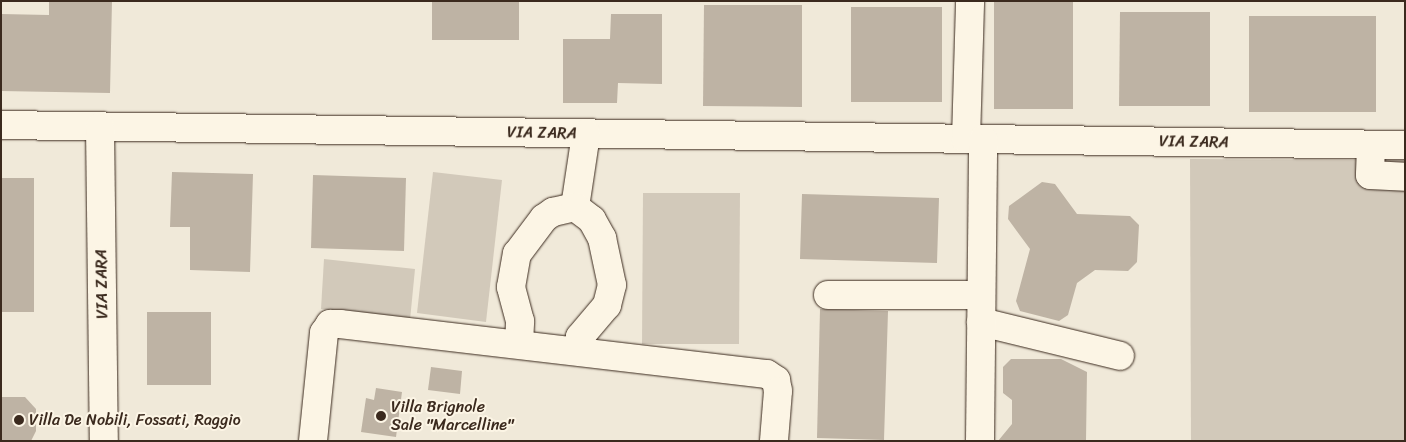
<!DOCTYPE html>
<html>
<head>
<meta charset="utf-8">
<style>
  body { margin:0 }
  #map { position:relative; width:1406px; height:442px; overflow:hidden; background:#f0e9d9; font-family:Sriracha,sans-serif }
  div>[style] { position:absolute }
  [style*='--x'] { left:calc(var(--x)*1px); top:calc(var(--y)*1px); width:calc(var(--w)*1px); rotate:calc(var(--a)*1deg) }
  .green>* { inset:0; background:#d2c9ba }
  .building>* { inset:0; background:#beb3a4 }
  .roads { filter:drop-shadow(0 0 1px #3b2a1e) drop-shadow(0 0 1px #3b2a1e) }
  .minor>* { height:28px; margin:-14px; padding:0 14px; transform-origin:14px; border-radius:14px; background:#fcf5e5 }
  .dots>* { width:14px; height:14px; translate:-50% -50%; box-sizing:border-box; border:2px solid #fcf5e5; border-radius:50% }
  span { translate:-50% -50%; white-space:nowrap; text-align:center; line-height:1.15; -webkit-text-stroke:4px #fcf5e5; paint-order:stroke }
  .street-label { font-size:16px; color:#3b2a1e }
  .poi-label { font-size:16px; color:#3b2a1e }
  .left { translate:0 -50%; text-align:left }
  .frame { position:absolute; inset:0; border:2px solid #3b2a1e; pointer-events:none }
</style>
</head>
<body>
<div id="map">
  <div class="green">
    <i style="clip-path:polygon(1190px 159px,1405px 160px,1405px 441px,1191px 441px)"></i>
    <i style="clip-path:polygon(433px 172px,502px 180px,486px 322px,417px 313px)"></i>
    <i style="clip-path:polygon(643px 193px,740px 193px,739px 344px,642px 344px)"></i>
    <i style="clip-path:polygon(324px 259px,415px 269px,410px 320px,321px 309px)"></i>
  </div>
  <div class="building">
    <i style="clip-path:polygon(49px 1px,112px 1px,110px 93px,1px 91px,1px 14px,49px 15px)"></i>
    <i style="clip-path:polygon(432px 1px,519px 1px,519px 40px,432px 40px)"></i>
    <i style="clip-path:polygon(994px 1px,1073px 1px,1073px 109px,994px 109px)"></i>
    <i style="clip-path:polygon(704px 5px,802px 5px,802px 107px,703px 106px)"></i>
    <i style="clip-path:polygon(851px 7px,942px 7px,942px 102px,851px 102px)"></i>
    <i style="clip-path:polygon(1120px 12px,1210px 12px,1210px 106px,1119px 106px)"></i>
    <i style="clip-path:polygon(611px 14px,662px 14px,662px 84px,618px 83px,617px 103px,563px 103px,563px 39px,610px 39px)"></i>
    <i style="clip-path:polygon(1249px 16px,1376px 16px,1376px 112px,1249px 112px)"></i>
    <i style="clip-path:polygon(172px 172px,253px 174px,250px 272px,190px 270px,190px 227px,170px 227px)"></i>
    <i style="clip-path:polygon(313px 175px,406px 178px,404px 251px,311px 248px)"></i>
    <i style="clip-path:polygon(1px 178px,34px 178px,34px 312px,1px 312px)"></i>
    <i style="clip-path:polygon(1042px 182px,1055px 184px,1077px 214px,1130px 216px,1139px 225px,1137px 262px,1128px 271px,1095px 270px,1077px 283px,1068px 315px,1059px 321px,1020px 311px,1016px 301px,1030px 249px,1008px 219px,1009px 206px)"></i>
    <i style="clip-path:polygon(802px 194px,939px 198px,937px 263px,800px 259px)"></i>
    <i style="clip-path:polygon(820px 309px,888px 311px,884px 440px,817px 438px)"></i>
    <i style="clip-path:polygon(147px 312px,211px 312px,211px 385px,147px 385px)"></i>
    <i style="clip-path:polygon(1011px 359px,1061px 359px,1087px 372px,1086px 441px,998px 441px,1012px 424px,1012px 400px,1003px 393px,1003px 367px)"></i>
    <i style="clip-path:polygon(431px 367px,462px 371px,460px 394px,428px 390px)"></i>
    <i style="clip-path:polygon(376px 388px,402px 392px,396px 437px,361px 432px,366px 398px,374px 400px)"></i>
    <i style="clip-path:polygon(1px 397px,25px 397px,36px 409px,36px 431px,31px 441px,1px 441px)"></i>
  </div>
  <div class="roads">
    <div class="minor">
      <i style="--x:1;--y:125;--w:1404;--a:0.82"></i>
      <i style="--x:100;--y:127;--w:314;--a:89.3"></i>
      <i style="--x:966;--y:139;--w:138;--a:-88.3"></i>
      <i style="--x:1371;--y:145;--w:30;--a:92"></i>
      <i style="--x:1370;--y:175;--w:35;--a:3"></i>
      <i style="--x:575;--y:207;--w:74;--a:-81.4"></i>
      <i style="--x:828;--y:295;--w:153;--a:0"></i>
      <i style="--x:981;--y:322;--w:143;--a:13.7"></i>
      <i style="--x:519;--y:343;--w:22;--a:-87"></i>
      <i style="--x:520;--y:321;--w:35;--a:-105"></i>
      <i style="--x:511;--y:287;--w:34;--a:-80"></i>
      <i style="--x:517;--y:254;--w:45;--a:-53.1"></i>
      <i style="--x:544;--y:218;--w:11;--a:-34"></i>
      <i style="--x:553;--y:212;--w:23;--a:-13"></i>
      <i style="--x:575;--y:207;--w:21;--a:37"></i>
      <i style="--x:592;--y:220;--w:21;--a:61"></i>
      <i style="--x:602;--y:238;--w:48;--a:78"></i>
      <i style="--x:612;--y:285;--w:21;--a:104"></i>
      <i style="--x:607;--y:305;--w:42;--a:130.2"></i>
      <i style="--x:580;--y:337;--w:14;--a:102"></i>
      <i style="--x:313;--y:441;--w:109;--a:-84.2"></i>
      <i style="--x:324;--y:333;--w:11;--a:-56"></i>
      <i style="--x:330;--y:324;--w:10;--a:0"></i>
      <i style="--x:340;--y:324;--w:430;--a:6.7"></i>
      <i style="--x:767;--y:374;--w:11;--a:34"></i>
      <i style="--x:776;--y:380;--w:11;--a:80"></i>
      <i style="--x:778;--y:391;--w:50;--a:94.6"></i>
      <i style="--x:980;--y:441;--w:301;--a:-89.4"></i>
    </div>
  </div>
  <div class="dots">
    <i style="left:381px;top:416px;background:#3b2a1e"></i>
    <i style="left:19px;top:420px;background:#3b2a1e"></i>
  </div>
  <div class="street-label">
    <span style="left:542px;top:133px;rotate:1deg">VIA ZARA</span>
    <span style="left:1194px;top:142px;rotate:1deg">VIA ZARA</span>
    <span style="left:102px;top:284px;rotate:-91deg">VIA ZARA</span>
  </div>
  <div class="poi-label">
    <span class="left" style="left:391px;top:416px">Villa Brignole<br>Sale "Marcelline"</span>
    <span class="left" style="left:29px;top:420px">Villa De Nobili, Fossati, Raggio</span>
  </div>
  <div class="frame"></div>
</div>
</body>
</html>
